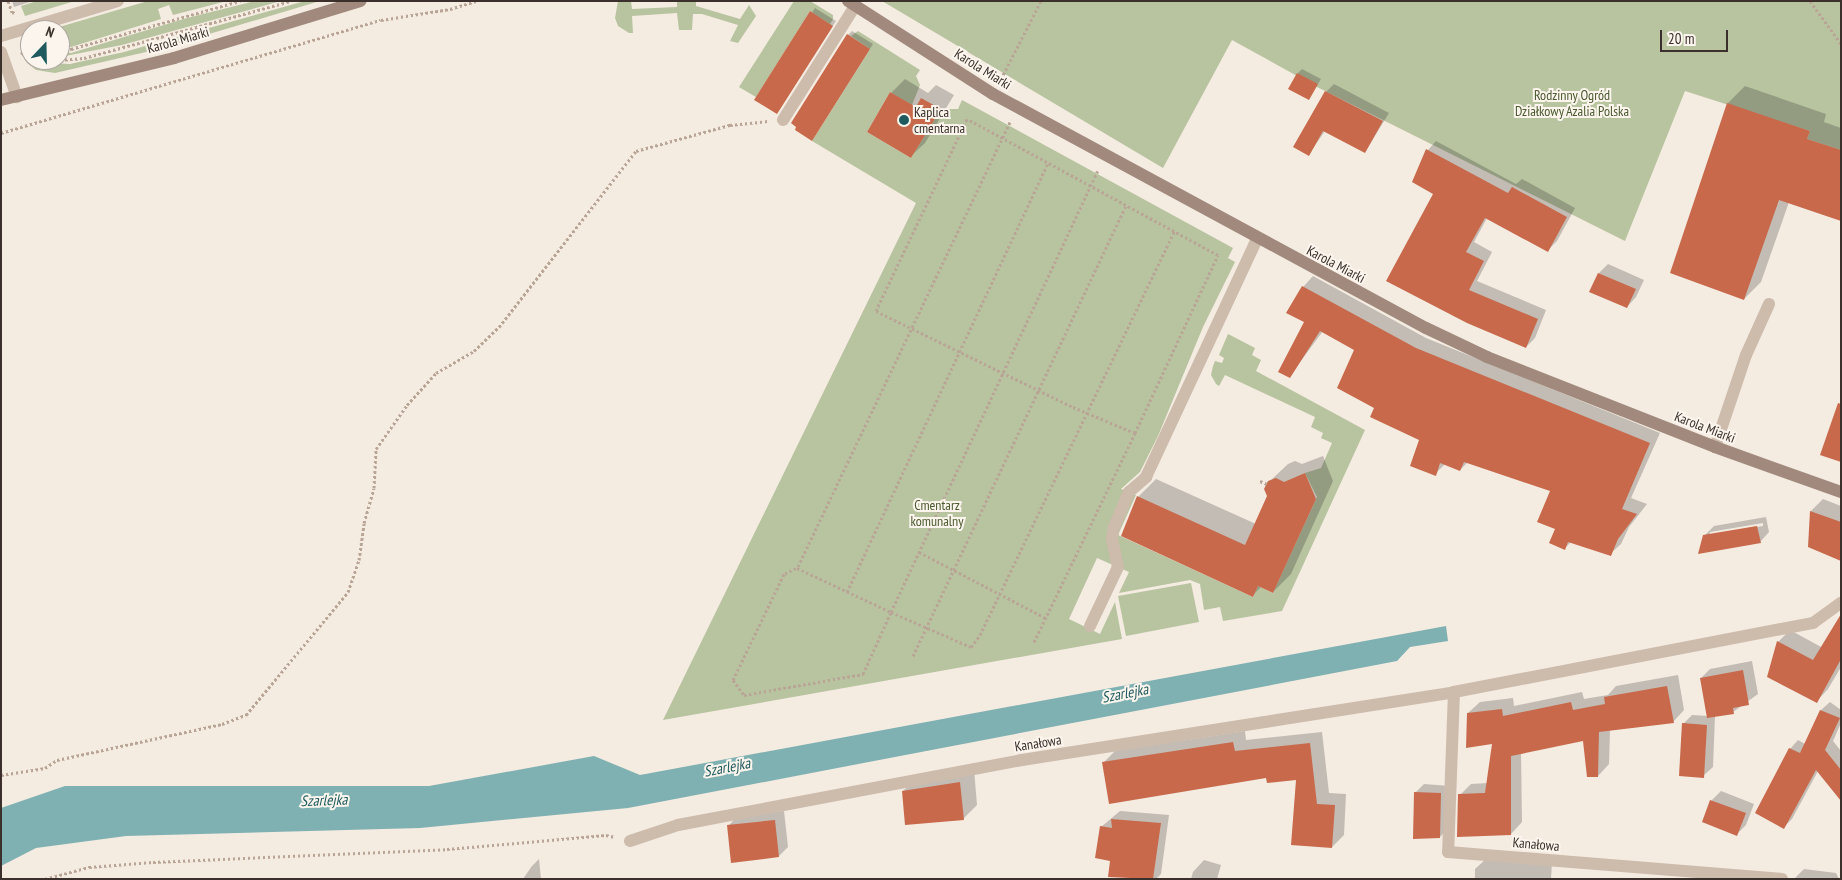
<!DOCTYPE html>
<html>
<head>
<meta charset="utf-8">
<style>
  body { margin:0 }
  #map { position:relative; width:1842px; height:880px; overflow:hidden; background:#f4ebe1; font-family:"PT Sans Narrow",sans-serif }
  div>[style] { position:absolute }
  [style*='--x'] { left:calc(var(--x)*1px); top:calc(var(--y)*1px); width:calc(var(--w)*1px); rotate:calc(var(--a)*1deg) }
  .green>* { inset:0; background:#b8c4a0 }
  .water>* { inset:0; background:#7fb0b2 }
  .shadow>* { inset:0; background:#0003 }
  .building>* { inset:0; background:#c8694b }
  .path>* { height:3px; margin-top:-1.5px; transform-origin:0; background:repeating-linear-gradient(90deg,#b9a596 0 2.5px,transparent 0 5px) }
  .lane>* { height:12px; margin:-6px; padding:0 6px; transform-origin:6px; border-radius:6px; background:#cdbbac }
  .street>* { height:12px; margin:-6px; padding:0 6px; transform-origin:6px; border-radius:6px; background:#cdbbac }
  .secondary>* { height:12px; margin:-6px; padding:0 6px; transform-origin:6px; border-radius:6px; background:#a18a7d }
  .dots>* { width:14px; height:14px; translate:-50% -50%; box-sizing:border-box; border:2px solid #fbf5ee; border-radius:50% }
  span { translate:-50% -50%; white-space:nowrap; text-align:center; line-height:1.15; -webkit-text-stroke:4px #fbf5ee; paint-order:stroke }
  .street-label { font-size:14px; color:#3b302b }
  .park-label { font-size:14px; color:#4a5a2e }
  .poi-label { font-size:14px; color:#3b302b }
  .left { translate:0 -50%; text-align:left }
  .water-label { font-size:15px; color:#1f5a5e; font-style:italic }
  .frame { position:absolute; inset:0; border:2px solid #3b302b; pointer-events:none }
  .north { position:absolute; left:20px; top:20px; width:50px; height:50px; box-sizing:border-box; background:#fbf5ee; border:1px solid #aea6a0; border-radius:50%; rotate:21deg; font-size:14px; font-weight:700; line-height:20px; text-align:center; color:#3b302b }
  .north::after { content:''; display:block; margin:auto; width:18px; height:22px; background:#1f5a5e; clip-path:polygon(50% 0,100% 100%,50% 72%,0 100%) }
  .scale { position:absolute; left:1660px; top:30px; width:68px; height:22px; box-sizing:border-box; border:2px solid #3b302b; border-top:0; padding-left:6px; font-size:15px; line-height:18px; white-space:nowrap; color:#3b302b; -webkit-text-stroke:4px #fbf5ee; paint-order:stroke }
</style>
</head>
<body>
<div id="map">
  <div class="green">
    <i style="clip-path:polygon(37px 1px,75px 1px,25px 16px,21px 6px)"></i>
    <i style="clip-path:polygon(148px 1px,227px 1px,173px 15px,169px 5px,158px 9px,161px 19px,71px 47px,60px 45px,60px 30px,49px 30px)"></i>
    <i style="clip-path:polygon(255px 1px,281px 1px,122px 45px,60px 57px,60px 51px,71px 53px,187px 18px)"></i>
    <i style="clip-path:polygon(305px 1px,320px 1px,159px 49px,55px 73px,36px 70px,26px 62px,70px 64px,124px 52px)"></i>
    <i style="clip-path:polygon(618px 1px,631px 1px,632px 9px,677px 7px,677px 1px,696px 1px,696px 6px,740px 19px,749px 5px,756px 16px,738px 43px,730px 41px,738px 25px,702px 14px,693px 14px,692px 30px,679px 30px,677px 13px,632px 16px,633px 33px,629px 33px,618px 26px,615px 18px)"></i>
    <i style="clip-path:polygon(794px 1px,810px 1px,833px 15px,833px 19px,830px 24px,810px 11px,756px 97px,739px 87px)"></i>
    <i style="clip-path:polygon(882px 1px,1841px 1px,1841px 150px,1807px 139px,1810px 131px,1685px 91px,1625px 241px,1317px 87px,1232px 40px,1163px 168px)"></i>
    <i style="clip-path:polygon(858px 31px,920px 70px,916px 76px,920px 85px,912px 105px,890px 92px,867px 132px,911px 158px,941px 109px,958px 109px,962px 100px,1233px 248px,1228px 258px,1235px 262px,1203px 327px,1158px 436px,1140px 472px,1121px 489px,1136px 495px,1118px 535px,1253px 597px,1258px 586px,1273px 593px,1317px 497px,1305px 473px,1321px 468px,1332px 443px,1321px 438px,1323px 433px,1311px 427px,1315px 417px,1225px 375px,1219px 386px,1216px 384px,1211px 375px,1213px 366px,1215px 361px,1222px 363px,1224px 358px,1219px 355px,1228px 334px,1232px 336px,1255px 348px,1252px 355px,1261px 360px,1256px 371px,1365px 430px,1282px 611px,1223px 621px,1220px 607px,1204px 610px,1200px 584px,1190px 580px,1119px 593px,1129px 572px,1097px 558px,1069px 619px,1100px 634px,1115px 602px,1122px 639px,663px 720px,916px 203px,812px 141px,870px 49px,851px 36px)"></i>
    <i style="clip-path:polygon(1191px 583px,1199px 622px,1126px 636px,1118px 596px)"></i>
  </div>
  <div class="water">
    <i style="clip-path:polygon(1446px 626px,1448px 641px,1410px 647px,1397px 661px,628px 808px,420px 828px,126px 836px,36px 848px,1px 866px,1px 808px,65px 786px,429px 786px,594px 756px,640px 775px)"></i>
  </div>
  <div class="shadow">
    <i style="clip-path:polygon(12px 1px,33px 1px,14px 7px)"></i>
    <i style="clip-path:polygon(815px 8px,836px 21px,777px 113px,755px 100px)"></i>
    <i style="clip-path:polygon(852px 31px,873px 44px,812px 139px,848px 35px)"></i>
    <i style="clip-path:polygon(1302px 69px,1321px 79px,1309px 99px,1298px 73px)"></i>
    <i style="clip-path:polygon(905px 79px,928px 93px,936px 85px,954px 95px,925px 143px,911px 156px,869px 132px,891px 93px)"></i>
    <i style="clip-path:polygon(1334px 84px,1389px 113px,1365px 152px,1325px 131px,1309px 154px,1326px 92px)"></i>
    <i style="clip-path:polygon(1745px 86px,1826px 114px,1824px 122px,1841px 128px,1841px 219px,1789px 202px,1761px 282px,1744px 299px,1728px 103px)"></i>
    <i style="clip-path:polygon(1436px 141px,1516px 184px,1522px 179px,1575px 208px,1557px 241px,1548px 250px,1487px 218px,1474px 242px,1492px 252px,1477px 281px,1546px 310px,1535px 338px,1526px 347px,1468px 322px,1435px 194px,1414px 181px,1428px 150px)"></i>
    <i style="clip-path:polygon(1608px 264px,1644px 280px,1636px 297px,1627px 307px,1599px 273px)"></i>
    <i style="clip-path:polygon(1313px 276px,1426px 338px,1660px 433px,1631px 498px,1647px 504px,1629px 527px,1621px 544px,1610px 554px,1571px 542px,1564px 549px,1556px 528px,1552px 490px,1468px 462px,1460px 470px,1445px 464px,1435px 474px,1421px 439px,1376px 407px,1356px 349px,1323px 331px,1289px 377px,1306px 322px,1303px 287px)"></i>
    <i style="clip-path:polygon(1323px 456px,1333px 481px,1291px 574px,1273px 592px,1262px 586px,1253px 595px,1138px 497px,1156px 479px,1256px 524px,1269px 496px,1269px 482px,1288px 464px,1295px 461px,1302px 464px)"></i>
    <i style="clip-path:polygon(1823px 499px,1841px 506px,1841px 560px,1809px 546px,1811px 511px)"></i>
    <i style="clip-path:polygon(evenodd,1766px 517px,1769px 532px,1760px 542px,1705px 535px,1714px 526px,1766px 517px,1763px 523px,1763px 526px,1710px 535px,1710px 532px,1763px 523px)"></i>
    <i style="clip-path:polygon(1841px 620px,1841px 667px,1828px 689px,1817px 701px,1778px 642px,1790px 630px,1823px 648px)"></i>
    <i style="clip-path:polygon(1752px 661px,1758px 694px,1733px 712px,1715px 716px,1713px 767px,1703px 776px,1683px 724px,1692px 715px,1708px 716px,1701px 678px,1710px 669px)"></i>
    <i style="clip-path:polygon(1678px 675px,1684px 710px,1673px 722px,1610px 730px,1609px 764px,1598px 776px,1584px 740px,1521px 752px,1522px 822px,1511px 834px,1460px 795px,1471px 784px,1488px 783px,1493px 743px,1468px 713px,1480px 702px,1513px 698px,1514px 706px,1582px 692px,1584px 699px,1608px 695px,1616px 686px)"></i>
    <i style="clip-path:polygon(1830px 702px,1841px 710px,1841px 723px,1833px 741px,1841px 751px,1841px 800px,1818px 771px,1792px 819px,1784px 827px,1790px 749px,1798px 740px,1805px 744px,1821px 710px)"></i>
    <i style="clip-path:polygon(1245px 731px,1246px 740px,1322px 732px,1329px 793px,1346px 794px,1344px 835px,1332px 847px,1297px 778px,1103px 763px,1115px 751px)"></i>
    <i style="clip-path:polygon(974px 769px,977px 805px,963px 819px,903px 791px,917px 778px)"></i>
    <i style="clip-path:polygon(1424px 784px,1450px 786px,1449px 827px,1440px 837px,1415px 793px)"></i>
    <i style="clip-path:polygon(1721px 791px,1754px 804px,1746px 825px,1737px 834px,1703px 822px,1712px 800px)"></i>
    <i style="clip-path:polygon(784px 811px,788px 847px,779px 856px,728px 826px,737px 817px)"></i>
    <i style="clip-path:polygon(1120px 811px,1169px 815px,1161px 874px,1156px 879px,1109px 876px,1112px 860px,1101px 827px)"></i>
    <i style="clip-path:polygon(539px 859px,541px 879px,523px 879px,532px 866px)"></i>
    <i style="clip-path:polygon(1486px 859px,1552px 862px,1551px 879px,1475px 879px,1475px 869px)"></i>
    <i style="clip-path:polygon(1204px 860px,1221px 865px,1217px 879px,1191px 879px,1193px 872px)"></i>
    <i style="clip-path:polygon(1804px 869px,1836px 873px,1839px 879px,1794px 879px)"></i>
  </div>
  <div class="building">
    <i style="clip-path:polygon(810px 11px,833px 26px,777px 114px,754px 100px)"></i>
    <i style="clip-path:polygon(847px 34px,870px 49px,812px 141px,795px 130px,796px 127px,791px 123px)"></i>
    <i style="clip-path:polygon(1297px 73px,1318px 84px,1309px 100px,1288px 89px)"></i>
    <i style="clip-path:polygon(1325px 91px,1383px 121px,1365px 153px,1323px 131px,1309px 156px,1293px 147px)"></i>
    <i style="clip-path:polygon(890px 92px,916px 107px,921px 98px,941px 109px,911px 158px,867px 132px)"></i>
    <i style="clip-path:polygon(1727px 103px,1810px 131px,1807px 139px,1841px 150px,1841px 221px,1779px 200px,1744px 300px,1670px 273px)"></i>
    <i style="clip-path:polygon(1426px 149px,1508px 193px,1512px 187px,1567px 217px,1548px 252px,1485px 218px,1466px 252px,1484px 261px,1469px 290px,1538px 319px,1526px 348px,1467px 323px,1386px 281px,1433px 194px,1412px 182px)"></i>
    <i style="clip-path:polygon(1598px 273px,1636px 289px,1627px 308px,1589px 292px)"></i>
    <i style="clip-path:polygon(1302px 286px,1416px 348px,1650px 443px,1622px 509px,1637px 514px,1618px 539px,1611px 556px,1568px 542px,1565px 550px,1549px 543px,1555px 529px,1537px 522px,1550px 491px,1464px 462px,1460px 471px,1440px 463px,1436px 476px,1410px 466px,1419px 440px,1370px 417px,1374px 408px,1337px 388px,1354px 350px,1320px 331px,1290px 378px,1278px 372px,1304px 322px,1286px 313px)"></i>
    <i style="clip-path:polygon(1838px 403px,1841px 404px,1841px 462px,1820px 455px)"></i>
    <i style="clip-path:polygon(1305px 473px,1316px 499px,1273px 593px,1258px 586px,1253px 597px,1121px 536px,1137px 496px,1245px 545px,1267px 496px,1264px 489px,1268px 481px,1276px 478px,1284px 482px)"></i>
    <i style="clip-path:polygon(1810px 511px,1841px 522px,1841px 561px,1808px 547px)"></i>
    <i style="clip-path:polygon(1757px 526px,1761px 543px,1698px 554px,1703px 535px)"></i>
    <i style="clip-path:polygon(1841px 614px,1841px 659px,1817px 703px,1767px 677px,1777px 641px,1813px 660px)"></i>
    <i style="clip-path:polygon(1743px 670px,1749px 705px,1733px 708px,1734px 714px,1707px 718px,1700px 678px)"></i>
    <i style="clip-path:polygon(1667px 686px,1674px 723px,1599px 732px,1598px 777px,1587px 777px,1583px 741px,1511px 756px,1511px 835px,1457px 837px,1458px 794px,1485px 793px,1492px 744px,1466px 748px,1467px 713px,1502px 709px,1503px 716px,1571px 702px,1573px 710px,1605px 704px,1604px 697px)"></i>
    <i style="clip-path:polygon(1820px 710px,1840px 718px,1825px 750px,1841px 770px,1841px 801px,1816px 770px,1784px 829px,1755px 813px,1789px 748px,1800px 753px)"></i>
    <i style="clip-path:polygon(1682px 723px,1707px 725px,1704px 778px,1679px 776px)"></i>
    <i style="clip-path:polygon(1233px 742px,1235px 751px,1310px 743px,1317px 804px,1335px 805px,1332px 848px,1291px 845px,1296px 780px,1267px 783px,1266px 778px,1109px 804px,1102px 762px)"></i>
    <i style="clip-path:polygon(960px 782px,964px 820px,905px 825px,902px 791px)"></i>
    <i style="clip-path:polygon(1414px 792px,1441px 793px,1440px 838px,1413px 839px)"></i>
    <i style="clip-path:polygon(1710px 800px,1746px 813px,1737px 836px,1702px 822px)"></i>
    <i style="clip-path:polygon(1111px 819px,1161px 823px,1153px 879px,1108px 877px,1110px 861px,1095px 858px,1100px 826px,1112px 828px)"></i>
    <i style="clip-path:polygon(775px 820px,779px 857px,731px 863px,727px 825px)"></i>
  </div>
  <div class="path">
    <i style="--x:8;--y:1;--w:12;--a:70"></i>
    <i style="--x:12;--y:12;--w:3;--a:18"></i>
    <i style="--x:1810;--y:1;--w:53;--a:54.2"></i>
    <i style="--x:60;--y:48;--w:11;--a:5"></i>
    <i style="--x:71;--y:49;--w:176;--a:-15.9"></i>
    <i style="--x:21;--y:54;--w:11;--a:-38"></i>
    <i style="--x:22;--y:54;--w:8;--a:7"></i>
    <i style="--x:60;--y:60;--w:24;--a:-5"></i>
    <i style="--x:84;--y:58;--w:215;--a:-15.4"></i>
    <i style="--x:1001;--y:79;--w:88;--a:-62.9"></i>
    <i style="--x:1010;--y:122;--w:494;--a:115.5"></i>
    <i style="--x:797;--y:568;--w:104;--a:25.1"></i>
    <i style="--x:891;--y:612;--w:487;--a:-64.9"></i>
    <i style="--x:1;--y:133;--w:396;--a:-16.6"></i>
    <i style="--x:381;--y:20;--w:70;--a:-9.1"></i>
    <i style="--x:450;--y:9;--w:27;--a:-17"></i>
    <i style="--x:1260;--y:481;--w:8;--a:23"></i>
    <i style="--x:919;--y:552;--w:143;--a:27.5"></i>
    <i style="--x:796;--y:568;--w:13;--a:153"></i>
    <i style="--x:784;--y:574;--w:118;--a:115.7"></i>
    <i style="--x:733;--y:680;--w:19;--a:54"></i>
    <i style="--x:744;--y:695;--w:121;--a:-10"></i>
    <i style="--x:863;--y:674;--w:68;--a:-65.7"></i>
    <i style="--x:891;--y:612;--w:87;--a:23.6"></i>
    <i style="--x:971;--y:647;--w:15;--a:-53"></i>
    <i style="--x:980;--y:635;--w:448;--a:-64.3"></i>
    <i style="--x:847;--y:592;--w:475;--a:-64.9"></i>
    <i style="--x:1034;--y:642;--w:232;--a:-64.2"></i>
    <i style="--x:1135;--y:433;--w:196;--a:-65"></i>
    <i style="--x:1218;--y:255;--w:285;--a:-151.5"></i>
    <i style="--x:967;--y:119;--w:212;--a:115.4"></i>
    <i style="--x:876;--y:311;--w:219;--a:26"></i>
    <i style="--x:1073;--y:407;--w:67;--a:22.8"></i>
    <i style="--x:913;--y:656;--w:499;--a:-64.7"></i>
    <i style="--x:1;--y:775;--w:45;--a:-9"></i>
    <i style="--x:45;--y:768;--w:14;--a:-34"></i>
    <i style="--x:57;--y:760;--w:169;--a:-12.3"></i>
    <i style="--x:222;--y:724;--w:26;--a:-21"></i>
    <i style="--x:246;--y:715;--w:160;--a:-50.3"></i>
    <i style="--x:348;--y:592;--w:34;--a:-71"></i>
    <i style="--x:359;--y:560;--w:37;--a:-82"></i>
    <i style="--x:364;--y:523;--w:36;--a:-74"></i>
    <i style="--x:374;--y:488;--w:39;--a:-87"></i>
    <i style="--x:376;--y:449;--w:54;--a:-54.8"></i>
    <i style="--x:407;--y:405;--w:43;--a:-47.8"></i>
    <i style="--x:436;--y:373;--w:44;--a:-30.1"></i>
    <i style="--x:474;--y:351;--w:35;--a:-44"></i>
    <i style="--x:499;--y:327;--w:223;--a:-52.1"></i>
    <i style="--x:636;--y:151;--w:98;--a:-15.5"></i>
    <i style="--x:730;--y:125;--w:38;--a:-6"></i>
    <i style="--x:45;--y:879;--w:46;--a:-15.3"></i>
    <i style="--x:89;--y:867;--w:64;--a:-4.5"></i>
    <i style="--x:153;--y:862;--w:294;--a:-2.5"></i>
    <i style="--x:447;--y:849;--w:160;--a:-5"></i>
    <i style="--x:606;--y:835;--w:9;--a:13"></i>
  </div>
  <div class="lane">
    <i style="--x:1;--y:36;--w:122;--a:-16.7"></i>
    <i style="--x:1;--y:52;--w:48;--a:70.4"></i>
    <i style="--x:783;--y:120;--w:135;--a:-57.7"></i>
    <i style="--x:1715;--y:447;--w:97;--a:-71.4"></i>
    <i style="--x:1746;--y:355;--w:56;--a:-65.7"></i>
    <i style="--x:1090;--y:626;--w:65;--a:-64.6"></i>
    <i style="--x:1118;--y:567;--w:29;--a:-102"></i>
    <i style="--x:1112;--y:539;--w:12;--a:-81"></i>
    <i style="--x:1114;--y:527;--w:38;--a:-67"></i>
    <i style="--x:1129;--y:492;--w:23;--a:-41"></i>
    <i style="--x:1146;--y:477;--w:263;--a:-65"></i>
  </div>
  <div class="street">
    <i style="--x:1454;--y:692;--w:160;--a:92.1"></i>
    <i style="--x:1448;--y:852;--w:335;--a:4.6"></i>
    <i style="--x:630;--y:841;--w:51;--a:-18.4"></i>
    <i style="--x:678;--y:825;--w:350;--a:-10.7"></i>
    <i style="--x:1022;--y:760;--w:437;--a:-8.9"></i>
    <i style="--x:1454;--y:692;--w:366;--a:-10.9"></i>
    <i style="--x:1813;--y:623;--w:34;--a:-36"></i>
  </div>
  <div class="secondary">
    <i style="--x:848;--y:1;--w:172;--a:32.7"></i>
    <i style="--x:993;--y:94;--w:492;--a:28.4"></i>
    <i style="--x:1426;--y:328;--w:68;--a:25.4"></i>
    <i style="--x:1487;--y:357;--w:245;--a:21.5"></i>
    <i style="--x:1715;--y:447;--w:134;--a:19.7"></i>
    <i style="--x:1;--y:100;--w:178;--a:-13.6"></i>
    <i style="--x:174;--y:58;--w:195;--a:-17"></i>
  </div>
  <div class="dots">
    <i style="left:904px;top:120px;background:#1f5a5e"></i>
  </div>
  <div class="street-label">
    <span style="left:178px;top:40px;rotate:-16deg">Karola Miarki</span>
    <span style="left:983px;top:69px;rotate:32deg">Karola Miarki</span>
    <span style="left:1336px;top:264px;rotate:28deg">Karola Miarki</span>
    <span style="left:1705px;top:427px;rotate:21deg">Karola Miarki</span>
    <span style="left:1038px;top:743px;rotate:-9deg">Kanałowa</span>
    <span style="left:1536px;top:844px;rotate:5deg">Kanałowa</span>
  </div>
  <div class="park-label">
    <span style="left:1572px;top:103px">Rodzinny Ogród<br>Działkowy Azalia Polska</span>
    <span style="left:937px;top:513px">Cmentarz<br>komunalny</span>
  </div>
  <div class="poi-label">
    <span class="left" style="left:914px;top:120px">Kaplica<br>cmentarna</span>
  </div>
  <div class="water-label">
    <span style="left:1125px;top:693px;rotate:-11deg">Szarlejka</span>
    <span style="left:727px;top:767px;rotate:-11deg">Szarlejka</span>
    <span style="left:324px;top:800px;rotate:-2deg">Szarlejka</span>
  </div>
  <div class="frame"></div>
  <div class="north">N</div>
  <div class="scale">20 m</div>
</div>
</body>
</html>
